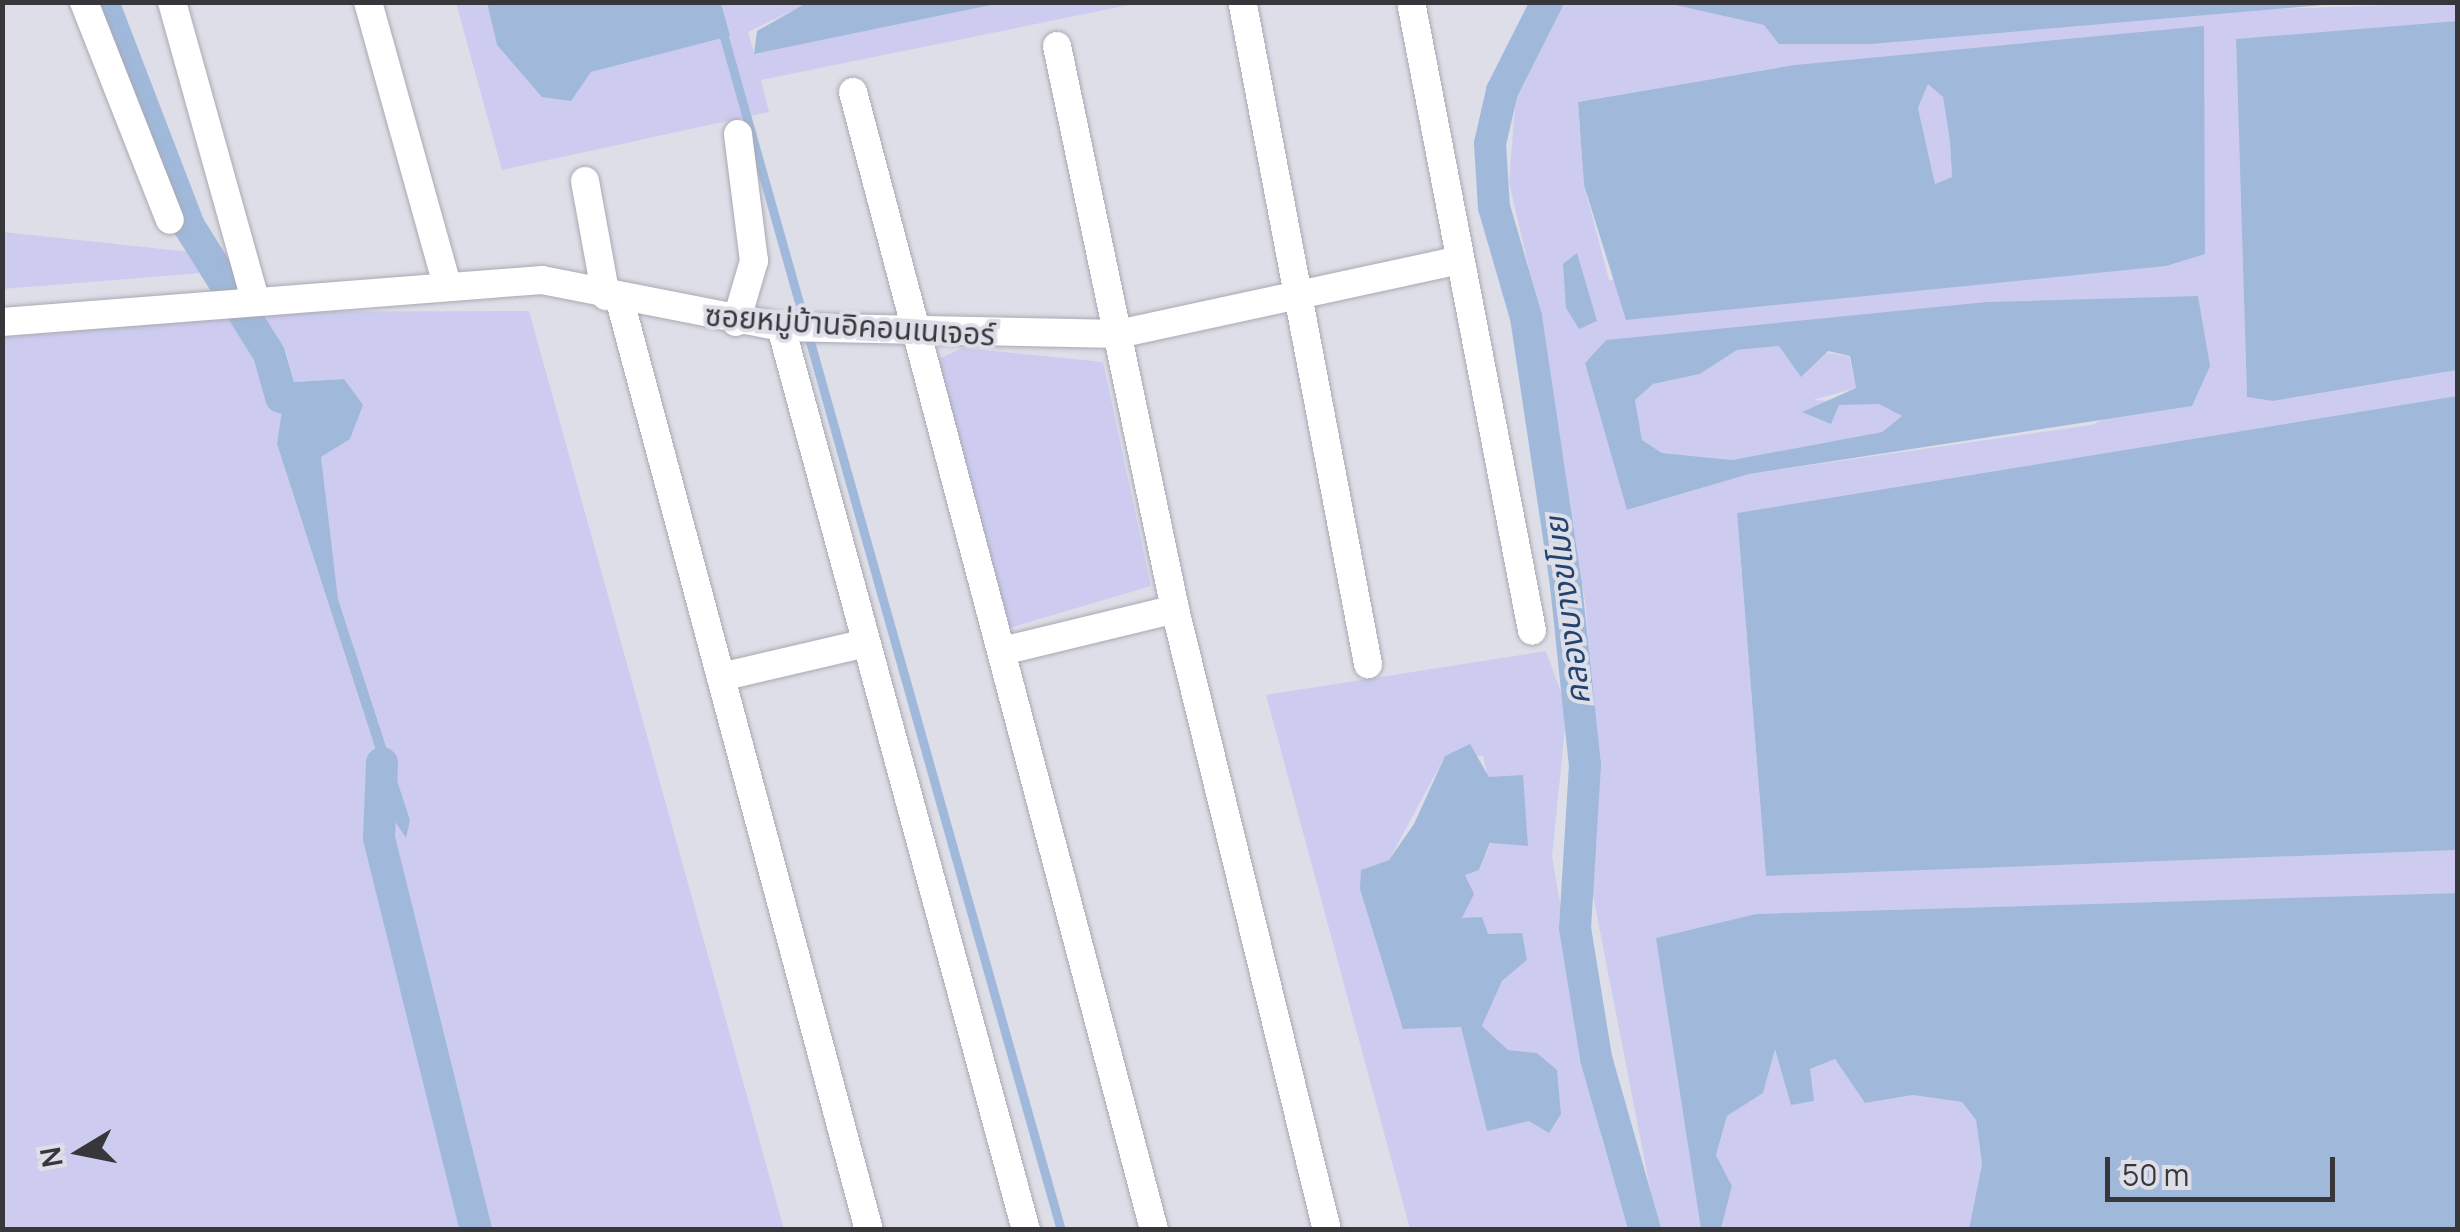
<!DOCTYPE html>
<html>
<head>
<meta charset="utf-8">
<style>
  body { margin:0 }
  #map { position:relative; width:2460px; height:1232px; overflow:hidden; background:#dedee8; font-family:Manrope,"Noto Sans Thai",sans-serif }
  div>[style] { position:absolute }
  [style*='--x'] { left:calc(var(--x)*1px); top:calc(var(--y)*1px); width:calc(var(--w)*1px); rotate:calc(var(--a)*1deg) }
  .green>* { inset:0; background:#cdccf0 }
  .water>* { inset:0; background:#a0b9db }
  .stream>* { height:9px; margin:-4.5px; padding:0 4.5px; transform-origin:4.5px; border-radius:4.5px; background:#a0b9db }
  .canal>* { height:32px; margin:-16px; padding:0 16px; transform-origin:16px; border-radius:16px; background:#a0b9db }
  .roads { filter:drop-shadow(0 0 2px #a9a9b3) drop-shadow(0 0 2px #a9a9b3) }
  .street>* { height:28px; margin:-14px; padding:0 14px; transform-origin:14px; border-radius:14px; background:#fff }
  span { translate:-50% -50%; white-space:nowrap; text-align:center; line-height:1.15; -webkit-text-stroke:8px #dedee8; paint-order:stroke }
  .street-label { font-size:30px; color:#37373b }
  .water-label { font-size:32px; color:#22436f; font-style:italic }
  .frame { position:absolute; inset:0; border:5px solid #37373b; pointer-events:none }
  .north { position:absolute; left:30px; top:1102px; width:100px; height:100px; -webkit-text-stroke:8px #dedee8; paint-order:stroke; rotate:260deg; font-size:28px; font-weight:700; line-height:40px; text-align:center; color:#37373b }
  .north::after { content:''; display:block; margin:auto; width:35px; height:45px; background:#37373b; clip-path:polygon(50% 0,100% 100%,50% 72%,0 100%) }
  .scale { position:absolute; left:2105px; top:1157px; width:230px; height:45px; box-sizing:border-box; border:5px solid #37373b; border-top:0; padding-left:12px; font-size:30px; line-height:35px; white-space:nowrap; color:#37373b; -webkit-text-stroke:8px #dedee8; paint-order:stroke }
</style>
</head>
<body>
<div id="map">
  <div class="green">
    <i style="clip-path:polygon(456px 3px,487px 3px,497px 45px,590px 72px,729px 36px,721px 3px,808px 3px,748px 32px,754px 53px,1001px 3px,1139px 3px,761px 80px,769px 112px,502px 170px)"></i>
    <i style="clip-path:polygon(evenodd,1560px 3px,1666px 3px,1764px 25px,2457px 3px,2457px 21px,2236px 40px,2247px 396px,2273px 401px,2457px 370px,2457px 396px,1737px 513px,1766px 876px,2457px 850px,2457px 893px,1757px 914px,1657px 938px,1701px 1229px,1658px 1229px,1590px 880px,1597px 785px,1586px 608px,1544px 334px,1509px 182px,1517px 80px,1560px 3px,2204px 27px,2204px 254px,1609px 280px,1584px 185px,1578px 102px,1794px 65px,2204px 27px,1560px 3px,1682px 334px,2210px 366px,2092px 425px,1749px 474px,1628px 510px,1585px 363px,1606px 340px,1682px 334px)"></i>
    <i style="clip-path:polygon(1928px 83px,1943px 97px,1950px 142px,1952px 177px,1935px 184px,1918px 108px)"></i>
    <i style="clip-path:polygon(3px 232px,210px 254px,214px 272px,3px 289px)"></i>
    <i style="clip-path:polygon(evenodd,529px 311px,784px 1229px,3px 1230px,3px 332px,165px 312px,529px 311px,286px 351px,294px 382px,344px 379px,350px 438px,321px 457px,326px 505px,338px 599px,410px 820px,405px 837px,383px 804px,368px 806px,380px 763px,277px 444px,283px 410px,270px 354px,286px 351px)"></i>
    <i style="clip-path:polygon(1779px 346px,1849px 356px,1856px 388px,1813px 400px,1880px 404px,1902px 416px,1882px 432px,1732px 460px,1662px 453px,1642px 440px,1635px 400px,1653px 384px,1700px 374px,1737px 350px)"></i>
    <i style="clip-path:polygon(962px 348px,1103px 362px,1151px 586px,1006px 629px,937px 373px,939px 359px)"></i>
    <i style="clip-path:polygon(evenodd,1546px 651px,1567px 709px,1552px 857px,1602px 1140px,1630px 1229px,1410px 1229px,1266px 695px,1546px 651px,1445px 756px,1483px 756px,1488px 777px,1502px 783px,1522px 775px,1479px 870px,1464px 875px,1461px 919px,1527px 960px,1502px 981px,1482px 1026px,1508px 1050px,1537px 1053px,1487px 1131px,1461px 1026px,1403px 1028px,1361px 870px,1389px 860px,1445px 756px)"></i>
    <i style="clip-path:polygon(1775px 1047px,1791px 1105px,1809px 1069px,1835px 1059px,1865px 1103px,1913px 1095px,1962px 1102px,1976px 1120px,1982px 1164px,1969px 1229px,1721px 1230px,1732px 1186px,1716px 1155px,1727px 1116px,1763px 1093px)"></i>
  </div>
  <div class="water">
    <i style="clip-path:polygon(808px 2px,1001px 2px,1001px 3px,754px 54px,757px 31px)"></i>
    <i style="clip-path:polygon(487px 3px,721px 3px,730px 36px,591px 72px,571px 101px,542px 97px,497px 45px)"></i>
    <i style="clip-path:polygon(1666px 3px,2346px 3px,1871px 44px,1779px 44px,1764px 25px)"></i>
    <i style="clip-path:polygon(2457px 21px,2457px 370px,2273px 401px,2247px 397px,2236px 39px)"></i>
    <i style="clip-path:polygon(evenodd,2204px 26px,2205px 254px,2166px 266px,1626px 320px,1584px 185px,1578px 102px,1794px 65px,2204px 26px,1928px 84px,1943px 97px,1950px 142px,1952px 177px,1935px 184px,1918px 108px,1928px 84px)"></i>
    <i style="clip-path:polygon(1577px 253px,1597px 321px,1579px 329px,1566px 308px,1563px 264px)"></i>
    <i style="clip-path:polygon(evenodd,2198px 296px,2210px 366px,2192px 406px,1749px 474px,1627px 510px,1585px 363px,1606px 340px,1987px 302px,2198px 296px,1779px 346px,1801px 377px,1828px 351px,1850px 356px,1856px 388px,1802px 412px,1831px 424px,1839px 405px,1879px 404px,1902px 416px,1882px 432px,1732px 460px,1662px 453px,1642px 440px,1635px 400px,1653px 384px,1700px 374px,1737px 350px,1779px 346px)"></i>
    <i style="clip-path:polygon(285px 351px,294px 382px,344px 379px,363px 405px,350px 439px,321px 457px,338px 599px,410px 820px,406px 838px,383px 804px,368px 806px,380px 763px,277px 444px,282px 410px,269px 354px)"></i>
    <i style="clip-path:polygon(2457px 396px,2457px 850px,1766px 876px,1737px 513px)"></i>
    <i style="clip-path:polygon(1470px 744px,1489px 777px,1523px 775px,1528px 846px,1490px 843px,1479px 870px,1465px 875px,1474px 894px,1462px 918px,1482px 917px,1488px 934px,1522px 933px,1527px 960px,1502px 981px,1482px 1026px,1508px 1050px,1537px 1053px,1557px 1070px,1561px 1114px,1549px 1133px,1529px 1121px,1487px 1131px,1461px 1027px,1403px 1029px,1360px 889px,1361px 870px,1389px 860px,1414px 824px,1445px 756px)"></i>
    <i style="clip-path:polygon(2457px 893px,2457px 1229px,1969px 1229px,1982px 1164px,1976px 1120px,1962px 1102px,1913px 1095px,1865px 1103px,1835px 1059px,1810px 1069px,1814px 1101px,1791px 1105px,1775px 1049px,1763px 1093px,1727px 1116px,1716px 1155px,1732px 1186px,1721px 1229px,1701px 1229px,1656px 938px,1756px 914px)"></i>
  </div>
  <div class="stream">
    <i style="--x:724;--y:37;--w:1240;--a:74.23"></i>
  </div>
  <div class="canal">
    <i style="--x:103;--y:2;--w:240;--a:69"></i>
    <i style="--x:189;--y:226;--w:151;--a:58"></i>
    <i style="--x:269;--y:354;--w:45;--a:74.4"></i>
    <i style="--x:1547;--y:2;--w:100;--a:116.8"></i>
    <i style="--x:1502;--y:91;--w:54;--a:102.8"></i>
    <i style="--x:1490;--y:144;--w:63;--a:86.4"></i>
    <i style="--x:1494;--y:207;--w:115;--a:73.8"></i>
    <i style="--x:1526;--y:317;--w:271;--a:81.5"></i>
    <i style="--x:1566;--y:585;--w:181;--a:84"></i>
    <i style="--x:1585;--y:765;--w:163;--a:93.5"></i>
    <i style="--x:1575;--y:928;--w:132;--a:80.8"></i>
    <i style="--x:1596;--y:1058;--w:179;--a:74.1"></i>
    <i style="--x:382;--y:763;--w:75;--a:92.3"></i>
    <i style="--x:379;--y:838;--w:404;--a:76.1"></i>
  </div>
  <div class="roads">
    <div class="street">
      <i style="--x:84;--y:2;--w:234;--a:68.5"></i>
      <i style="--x:172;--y:2;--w:305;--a:74.4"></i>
      <i style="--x:368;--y:2;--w:291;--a:74.4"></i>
      <i style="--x:1243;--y:5;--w:671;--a:79.26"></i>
      <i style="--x:1412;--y:7;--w:635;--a:79.11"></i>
      <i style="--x:1057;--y:46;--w:575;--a:78.16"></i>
      <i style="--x:1175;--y:609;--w:639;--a:76.25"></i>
      <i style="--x:853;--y:92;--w:1177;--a:75.18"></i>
      <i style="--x:585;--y:181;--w:117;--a:79.7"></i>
      <i style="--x:620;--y:301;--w:962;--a:75"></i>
      <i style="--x:2;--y:322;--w:542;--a:-4.45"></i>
      <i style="--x:542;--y:280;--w:244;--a:11.1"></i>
      <i style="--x:781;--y:327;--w:337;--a:1.2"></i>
      <i style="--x:1118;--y:334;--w:346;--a:-12.2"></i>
      <i style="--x:736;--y:322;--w:64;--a:-73.6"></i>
      <i style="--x:754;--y:261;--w:128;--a:-97.2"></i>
      <i style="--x:781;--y:327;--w:936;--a:74.82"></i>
      <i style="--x:1002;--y:651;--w:178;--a:-13.6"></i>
      <i style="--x:721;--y:677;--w:149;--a:-13.2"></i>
    </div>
  </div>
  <div class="street-label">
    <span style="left:850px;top:325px;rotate:4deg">ซอยหมู่บ้านอิคอนเนเจอร์</span>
  </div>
  <div class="water-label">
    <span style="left:1567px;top:611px;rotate:-97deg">คลองบางขโมย</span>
  </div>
  <div class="frame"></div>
  <div class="north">N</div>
  <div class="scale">50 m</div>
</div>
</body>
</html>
